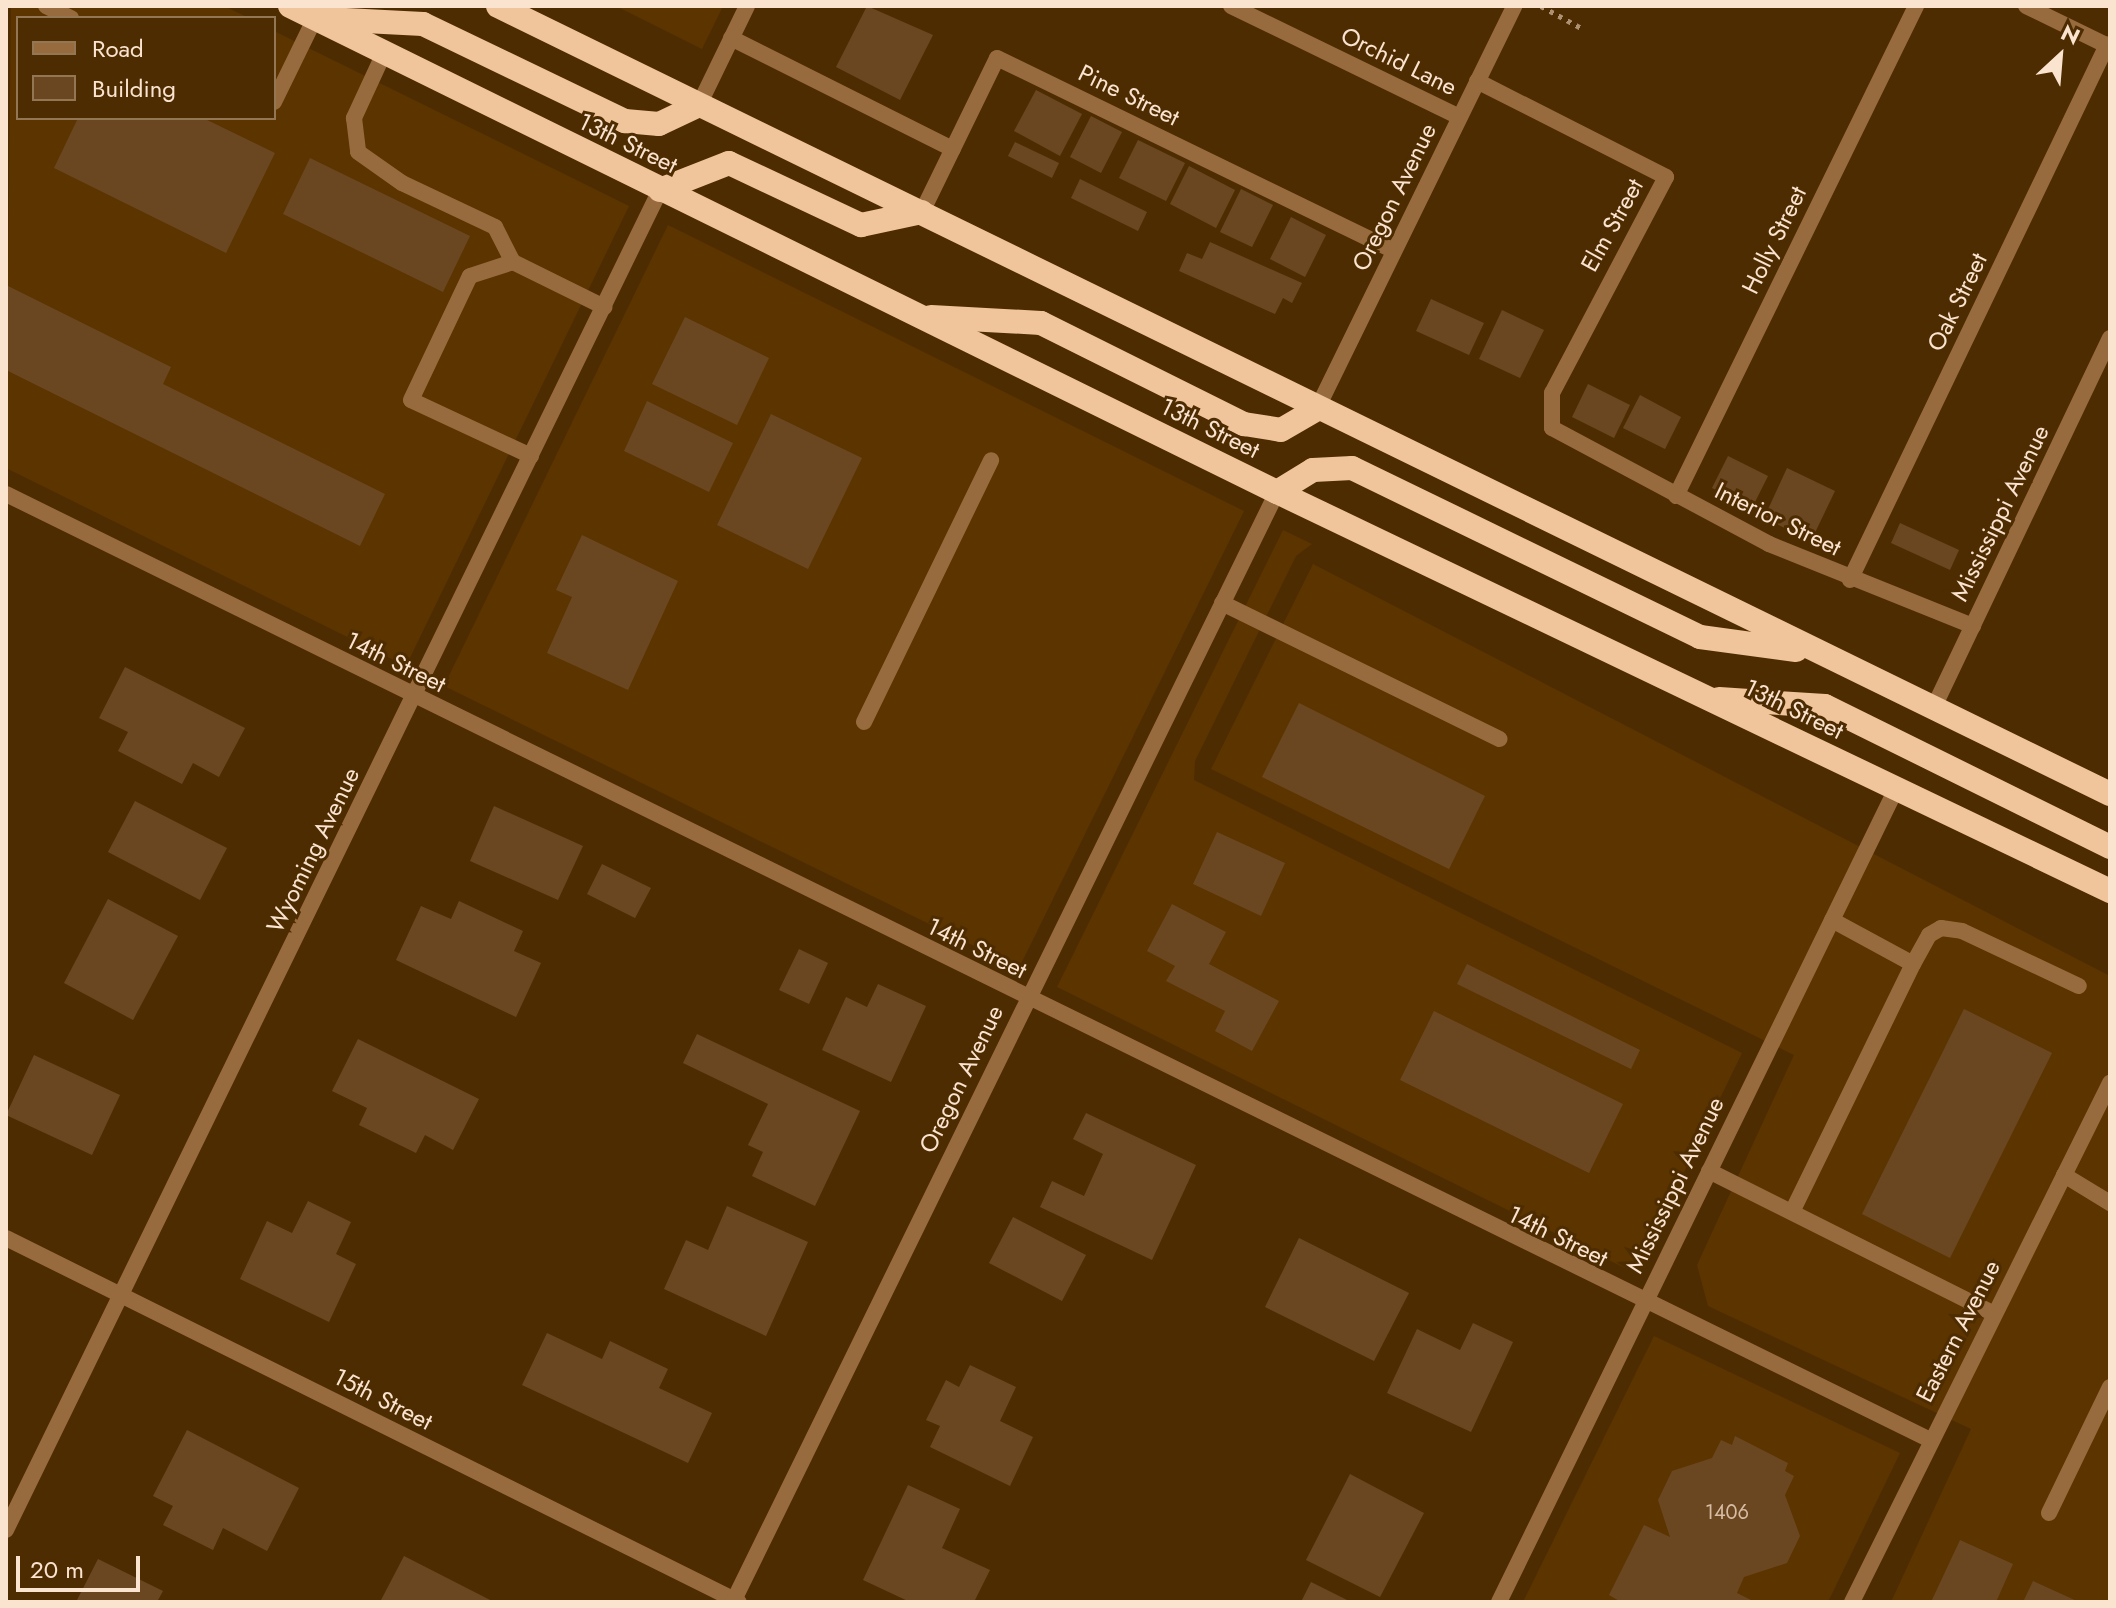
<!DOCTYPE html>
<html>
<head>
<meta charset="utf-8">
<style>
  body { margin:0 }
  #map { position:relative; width:2116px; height:1608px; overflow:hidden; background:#4e2c02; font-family:Jost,sans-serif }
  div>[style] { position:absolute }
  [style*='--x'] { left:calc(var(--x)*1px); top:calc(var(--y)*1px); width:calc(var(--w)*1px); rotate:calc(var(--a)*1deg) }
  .built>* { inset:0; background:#5c3400 }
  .building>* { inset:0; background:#6b4721 }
  .path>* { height:5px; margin-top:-2.5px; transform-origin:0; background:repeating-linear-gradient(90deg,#ac9173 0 4px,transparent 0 10px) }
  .lane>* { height:16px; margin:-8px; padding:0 8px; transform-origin:8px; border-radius:8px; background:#986b3e }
  .street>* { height:16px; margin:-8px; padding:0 8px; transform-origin:8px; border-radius:8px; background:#986b3e }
  .highway>* { height:24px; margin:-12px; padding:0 12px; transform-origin:12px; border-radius:12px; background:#f1c59c }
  span { translate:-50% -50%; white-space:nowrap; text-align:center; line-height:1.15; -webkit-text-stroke:6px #4e2c02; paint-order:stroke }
  .number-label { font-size:20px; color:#d6bda4 }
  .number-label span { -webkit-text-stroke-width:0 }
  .street-label { font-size:24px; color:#fae4d0 }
  .frame { position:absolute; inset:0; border:8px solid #fae4d0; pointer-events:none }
  .legend { position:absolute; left:16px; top:16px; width:260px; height:104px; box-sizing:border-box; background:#4e2c02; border:2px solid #937654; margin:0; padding:10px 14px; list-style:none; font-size:24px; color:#fae4d0 }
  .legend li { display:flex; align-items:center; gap:16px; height:40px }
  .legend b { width:40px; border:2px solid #937654 }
  .north { position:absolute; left:2020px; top:16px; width:80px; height:80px; -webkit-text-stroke:6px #4e2c02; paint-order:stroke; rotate:26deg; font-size:22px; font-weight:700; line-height:32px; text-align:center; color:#fae4d0 }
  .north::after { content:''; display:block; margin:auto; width:28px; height:36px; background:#fae4d0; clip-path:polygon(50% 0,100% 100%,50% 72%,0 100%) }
  .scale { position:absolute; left:16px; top:1556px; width:124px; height:36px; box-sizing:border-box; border:4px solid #fae4d0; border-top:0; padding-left:10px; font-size:24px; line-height:28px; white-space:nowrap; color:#fae4d0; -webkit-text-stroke:6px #4e2c02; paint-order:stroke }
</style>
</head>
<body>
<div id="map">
  <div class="built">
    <i style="clip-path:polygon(11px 6px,224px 6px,249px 18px,18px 18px,18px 118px,274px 118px,274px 31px,629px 206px,406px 666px,6px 468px)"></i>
    <i style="clip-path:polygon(616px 6px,723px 6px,702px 49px)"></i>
    <i style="clip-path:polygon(668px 225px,1244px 511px,1019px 968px,444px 686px)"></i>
    <i style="clip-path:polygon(1283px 530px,1312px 544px,1296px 556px,1195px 761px,1194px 780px,1742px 1053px,1635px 1273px,1057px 987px)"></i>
    <i style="clip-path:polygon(1313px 564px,2110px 976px,2110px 1602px,1891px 1602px,1971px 1429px,1708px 1306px,1697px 1265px,1794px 1055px,1211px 769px)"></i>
    <i style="clip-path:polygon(1654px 1336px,1900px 1453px,1828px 1602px,1523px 1602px)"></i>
  </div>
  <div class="building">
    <i style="clip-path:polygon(867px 6px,933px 35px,900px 100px,836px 67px)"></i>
    <i style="clip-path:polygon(1036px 90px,1082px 114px,1060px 156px,1014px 131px)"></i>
    <i style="clip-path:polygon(1091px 116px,1122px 132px,1101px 173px,1070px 157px)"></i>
    <i style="clip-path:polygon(78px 118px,203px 118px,275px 153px,226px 253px,54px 168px)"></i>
    <i style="clip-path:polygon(1138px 140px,1185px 163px,1166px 201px,1119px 178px)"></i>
    <i style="clip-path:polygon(1015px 142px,1059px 163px,1052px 178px,1008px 156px)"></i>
    <i style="clip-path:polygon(310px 158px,470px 236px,443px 292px,283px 214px)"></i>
    <i style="clip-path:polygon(1189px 166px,1235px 190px,1216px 228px,1170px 204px)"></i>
    <i style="clip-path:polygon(1080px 179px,1147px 212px,1138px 231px,1071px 198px)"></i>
    <i style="clip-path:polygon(1241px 189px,1273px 205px,1252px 247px,1220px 232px)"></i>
    <i style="clip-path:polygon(1291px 217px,1326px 235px,1305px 277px,1270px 259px)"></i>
    <i style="clip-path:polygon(1210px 242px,1302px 283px,1292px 303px,1283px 298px,1275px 314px,1179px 271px,1187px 253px,1202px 259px)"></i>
    <i style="clip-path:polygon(6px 285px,171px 367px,163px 384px,385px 494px,360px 546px,6px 370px)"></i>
    <i style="clip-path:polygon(1431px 299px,1484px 323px,1469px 355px,1416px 331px)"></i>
    <i style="clip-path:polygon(1502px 310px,1544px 330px,1520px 378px,1479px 359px)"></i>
    <i style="clip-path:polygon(685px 317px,769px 358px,737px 425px,652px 384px)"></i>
    <i style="clip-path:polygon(1588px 384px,1630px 405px,1614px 438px,1572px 417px)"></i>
    <i style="clip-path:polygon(1640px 395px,1681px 417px,1665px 449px,1623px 428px)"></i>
    <i style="clip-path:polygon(647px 401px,733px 443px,709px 492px,624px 451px)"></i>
    <i style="clip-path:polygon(771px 414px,862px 458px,808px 569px,717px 525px)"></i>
    <i style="clip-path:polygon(1728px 456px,1768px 476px,1752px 508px,1712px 488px)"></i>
    <i style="clip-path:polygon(1787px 468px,1835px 491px,1811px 541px,1764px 518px)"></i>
    <i style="clip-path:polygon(1900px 523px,1959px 550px,1950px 570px,1891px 543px)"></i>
    <i style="clip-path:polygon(582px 535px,678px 581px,628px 690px,547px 653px,572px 597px,556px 590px)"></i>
    <i style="clip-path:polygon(125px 667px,245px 728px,219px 777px,193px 763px,182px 784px,118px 751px,128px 732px,99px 718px)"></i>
    <i style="clip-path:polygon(1299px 703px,1485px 796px,1449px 869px,1262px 777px)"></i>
    <i style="clip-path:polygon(135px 801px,227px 848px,200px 900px,108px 852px)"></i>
    <i style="clip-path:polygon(494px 806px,583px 846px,558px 900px,470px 861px)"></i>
    <i style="clip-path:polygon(1217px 832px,1285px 863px,1261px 916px,1193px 884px)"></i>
    <i style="clip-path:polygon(602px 864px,651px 888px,635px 918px,587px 894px)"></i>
    <i style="clip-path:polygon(108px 899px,178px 936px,133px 1020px,64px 983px)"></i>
    <i style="clip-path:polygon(459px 901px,523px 931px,514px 951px,541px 963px,516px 1017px,396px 960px,421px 906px,451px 919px)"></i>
    <i style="clip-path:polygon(1172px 904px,1226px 932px,1209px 964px,1279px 1001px,1252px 1051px,1215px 1031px,1225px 1011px,1166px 981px,1175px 966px,1147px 951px)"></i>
    <i style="clip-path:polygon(799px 949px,828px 963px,809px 1004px,779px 990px)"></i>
    <i style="clip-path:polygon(1467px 964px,1640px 1050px,1631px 1069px,1457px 984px)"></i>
    <i style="clip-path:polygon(878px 984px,926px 1006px,891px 1082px,822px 1050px,846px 997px,867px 1007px)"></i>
    <i style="clip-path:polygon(1964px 1009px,2052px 1053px,1950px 1258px,1862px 1214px)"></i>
    <i style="clip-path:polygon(1434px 1011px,1623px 1104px,1589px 1173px,1400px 1080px)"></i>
    <i style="clip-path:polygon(697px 1034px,860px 1111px,815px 1206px,752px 1176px,763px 1152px,748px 1145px,768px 1104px,683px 1063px)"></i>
    <i style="clip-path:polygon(358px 1039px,479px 1099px,453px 1150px,425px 1135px,416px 1153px,359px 1125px,367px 1108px,332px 1091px)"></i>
    <i style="clip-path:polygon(34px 1055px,120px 1095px,92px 1155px,6px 1115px)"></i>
    <i style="clip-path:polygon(1086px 1113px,1196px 1165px,1152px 1260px,1040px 1207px,1052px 1181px,1084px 1196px,1103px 1154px,1073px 1139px)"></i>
    <i style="clip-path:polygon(308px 1201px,351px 1222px,336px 1254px,356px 1264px,329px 1322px,240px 1279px,267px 1221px,292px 1233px)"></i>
    <i style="clip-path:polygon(727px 1206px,808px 1242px,766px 1336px,664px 1289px,686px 1240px,708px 1250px)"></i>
    <i style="clip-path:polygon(1013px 1217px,1086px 1255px,1062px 1301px,989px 1263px)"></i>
    <i style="clip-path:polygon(1299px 1238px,1409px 1293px,1374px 1361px,1265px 1307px)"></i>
    <i style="clip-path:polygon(1473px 1323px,1513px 1342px,1471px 1432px,1387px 1393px,1417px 1329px,1460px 1350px)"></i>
    <i style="clip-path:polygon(547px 1333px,602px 1359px,610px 1341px,668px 1369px,659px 1388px,712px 1413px,688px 1463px,522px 1385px)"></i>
    <i style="clip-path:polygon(970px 1365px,1016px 1387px,1000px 1421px,1033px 1437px,1010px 1486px,930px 1447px,940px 1426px,926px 1420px,946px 1380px,959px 1387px)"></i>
    <i style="clip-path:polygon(187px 1430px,299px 1488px,267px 1551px,223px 1528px,213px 1550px,163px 1525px,173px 1506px,153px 1496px)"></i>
    <i style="clip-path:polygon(1735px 1436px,1788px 1463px,1785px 1471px,1794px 1476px,1785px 1495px,1800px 1536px,1787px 1563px,1744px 1577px,1737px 1593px,1755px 1602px,1621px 1602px,1609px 1595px,1644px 1525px,1670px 1537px,1658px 1500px,1672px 1471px,1712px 1458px,1721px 1440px,1732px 1445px)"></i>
    <i style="clip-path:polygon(1350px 1474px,1424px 1513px,1380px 1597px,1306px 1560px)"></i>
    <i style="clip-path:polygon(908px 1485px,960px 1509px,942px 1548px,990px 1570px,974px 1602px,910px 1602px,863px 1580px)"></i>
    <i style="clip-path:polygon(1960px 1540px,2013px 1564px,1996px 1602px,1931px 1602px)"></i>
    <i style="clip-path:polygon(404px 1556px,494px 1602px,380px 1602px)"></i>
    <i style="clip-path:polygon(98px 1559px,163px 1591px,157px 1602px,76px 1602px)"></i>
    <i style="clip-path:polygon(2033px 1581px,2079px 1602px,2023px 1602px)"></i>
    <i style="clip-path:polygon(1311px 1582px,1351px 1602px,1301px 1602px)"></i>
  </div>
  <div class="path">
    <i style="--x:1541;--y:6;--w:48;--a:28.7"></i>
  </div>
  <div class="lane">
    <i style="--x:46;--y:6;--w:28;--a:26"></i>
    <i style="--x:731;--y:38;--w:248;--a:26.6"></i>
    <i style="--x:384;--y:53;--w:72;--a:114.8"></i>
    <i style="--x:354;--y:118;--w:34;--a:83"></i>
    <i style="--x:358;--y:152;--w:54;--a:35.2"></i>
    <i style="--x:402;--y:183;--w:103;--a:25.3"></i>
    <i style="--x:495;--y:227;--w:39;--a:63"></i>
    <i style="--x:274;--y:102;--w:93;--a:-64"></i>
    <i style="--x:531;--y:456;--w:132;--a:-155"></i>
    <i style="--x:411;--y:400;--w:137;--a:-64.6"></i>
    <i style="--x:470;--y:276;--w:45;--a:-18"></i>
    <i style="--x:513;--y:262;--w:102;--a:26.3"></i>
    <i style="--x:1222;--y:603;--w:309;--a:26.1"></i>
    <i style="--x:864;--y:722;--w:291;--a:-64.1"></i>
    <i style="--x:1832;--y:920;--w:92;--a:28.5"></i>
    <i style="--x:1913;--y:964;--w:33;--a:-61"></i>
    <i style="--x:1929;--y:935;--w:14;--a:-30"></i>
    <i style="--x:1941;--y:928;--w:21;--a:8"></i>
    <i style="--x:1962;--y:931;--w:129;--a:25.2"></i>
    <i style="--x:1709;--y:1171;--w:319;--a:26.6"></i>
    <i style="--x:2064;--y:1175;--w:54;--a:31.3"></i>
    <i style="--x:1792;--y:1212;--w:276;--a:-64"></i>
    <i style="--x:2049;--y:1513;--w:140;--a:-64.2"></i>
  </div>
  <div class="street">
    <i style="--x:1231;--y:6;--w:254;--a:25.9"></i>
    <i style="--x:2026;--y:6;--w:93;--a:26"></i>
    <i style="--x:1477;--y:81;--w:212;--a:26.9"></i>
    <i style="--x:1666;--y:177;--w:244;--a:117.8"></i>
    <i style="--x:1552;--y:393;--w:35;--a:90"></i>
    <i style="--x:1552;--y:428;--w:246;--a:28.1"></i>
    <i style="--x:1769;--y:544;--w:220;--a:21.9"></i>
    <i style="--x:699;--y:105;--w:110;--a:-64.1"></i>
    <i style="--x:922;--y:212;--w:171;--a:-64"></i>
    <i style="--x:997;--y:58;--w:441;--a:25.9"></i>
    <i style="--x:1317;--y:409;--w:449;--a:-63.9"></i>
    <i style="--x:6;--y:494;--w:2144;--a:26.18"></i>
    <i style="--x:1676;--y:496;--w:546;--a:-63.9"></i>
    <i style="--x:1850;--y:580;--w:594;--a:-64.34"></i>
    <i style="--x:1933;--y:709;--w:411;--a:-64.5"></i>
    <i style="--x:6;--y:1238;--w:818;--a:26.41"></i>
    <i style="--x:6;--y:1530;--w:1491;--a:-63.98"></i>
    <i style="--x:733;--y:1602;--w:1236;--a:-63.89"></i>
    <i style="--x:1499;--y:1602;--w:905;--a:-63.97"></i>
    <i style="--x:1852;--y:1602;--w:580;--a:-63.57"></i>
  </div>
  <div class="highway">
    <i style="--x:290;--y:6;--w:1100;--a:26.22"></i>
    <i style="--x:1277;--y:492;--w:924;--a:25.59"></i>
    <i style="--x:498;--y:6;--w:1794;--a:26.05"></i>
    <i style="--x:326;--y:19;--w:97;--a:3"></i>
    <i style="--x:423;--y:24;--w:224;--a:25.7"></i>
    <i style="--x:625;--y:121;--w:34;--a:5"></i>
    <i style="--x:659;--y:124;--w:44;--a:-25.4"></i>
    <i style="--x:660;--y:190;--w:74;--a:-21.4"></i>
    <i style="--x:729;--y:163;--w:146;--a:25.2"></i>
    <i style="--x:861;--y:225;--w:62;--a:-12"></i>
    <i style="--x:931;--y:317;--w:110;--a:3.1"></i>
    <i style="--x:1041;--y:323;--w:227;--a:26.5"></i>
    <i style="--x:1244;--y:424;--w:37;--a:9"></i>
    <i style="--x:1281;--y:430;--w:42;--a:-30.3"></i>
    <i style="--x:1277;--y:492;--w:42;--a:-31.4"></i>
    <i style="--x:1313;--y:470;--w:39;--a:-3"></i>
    <i style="--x:1352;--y:468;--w:387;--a:25.9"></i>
    <i style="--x:1700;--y:637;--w:97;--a:7.7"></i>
    <i style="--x:1719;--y:699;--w:106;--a:3.8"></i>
    <i style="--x:1825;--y:706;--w:318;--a:26.3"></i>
  </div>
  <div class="number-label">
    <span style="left:1727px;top:1512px">1406</span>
  </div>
  <div class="street-label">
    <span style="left:1399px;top:61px;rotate:26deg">Orchid Lane</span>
    <span style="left:1129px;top:95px;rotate:26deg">Pine Street</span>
    <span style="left:628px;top:143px;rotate:26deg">13th Street</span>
    <span style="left:1394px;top:197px;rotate:-64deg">Oregon Avenue</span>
    <span style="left:1612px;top:225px;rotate:-61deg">Elm Street</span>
    <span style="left:1774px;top:240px;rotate:-64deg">Holly Street</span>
    <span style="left:1957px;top:302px;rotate:-64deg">Oak Street</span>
    <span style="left:1210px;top:428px;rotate:26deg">13th Street</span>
    <span style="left:2000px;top:513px;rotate:-64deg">Mississippi Avenue</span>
    <span style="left:1778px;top:519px;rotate:26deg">Interior Street</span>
    <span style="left:396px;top:662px;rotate:26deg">14th Street</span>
    <span style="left:1794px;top:709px;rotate:26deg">13th Street</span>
    <span style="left:313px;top:850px;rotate:-64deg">Wyoming Avenue</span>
    <span style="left:977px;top:948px;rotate:26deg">14th Street</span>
    <span style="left:961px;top:1079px;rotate:-64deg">Oregon Avenue</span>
    <span style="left:1675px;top:1185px;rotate:-64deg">Mississippi Avenue</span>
    <span style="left:1558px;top:1236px;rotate:26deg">14th Street</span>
    <span style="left:1958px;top:1331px;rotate:-63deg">Eastern Avenue</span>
    <span style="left:383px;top:1399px;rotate:27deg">15th Street</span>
  </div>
  <div class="frame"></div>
  <ul class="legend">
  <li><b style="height:10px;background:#986b3e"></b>Road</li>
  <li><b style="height:22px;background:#6b4721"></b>Building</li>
  </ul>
  <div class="north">N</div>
  <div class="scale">20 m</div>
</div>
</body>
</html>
